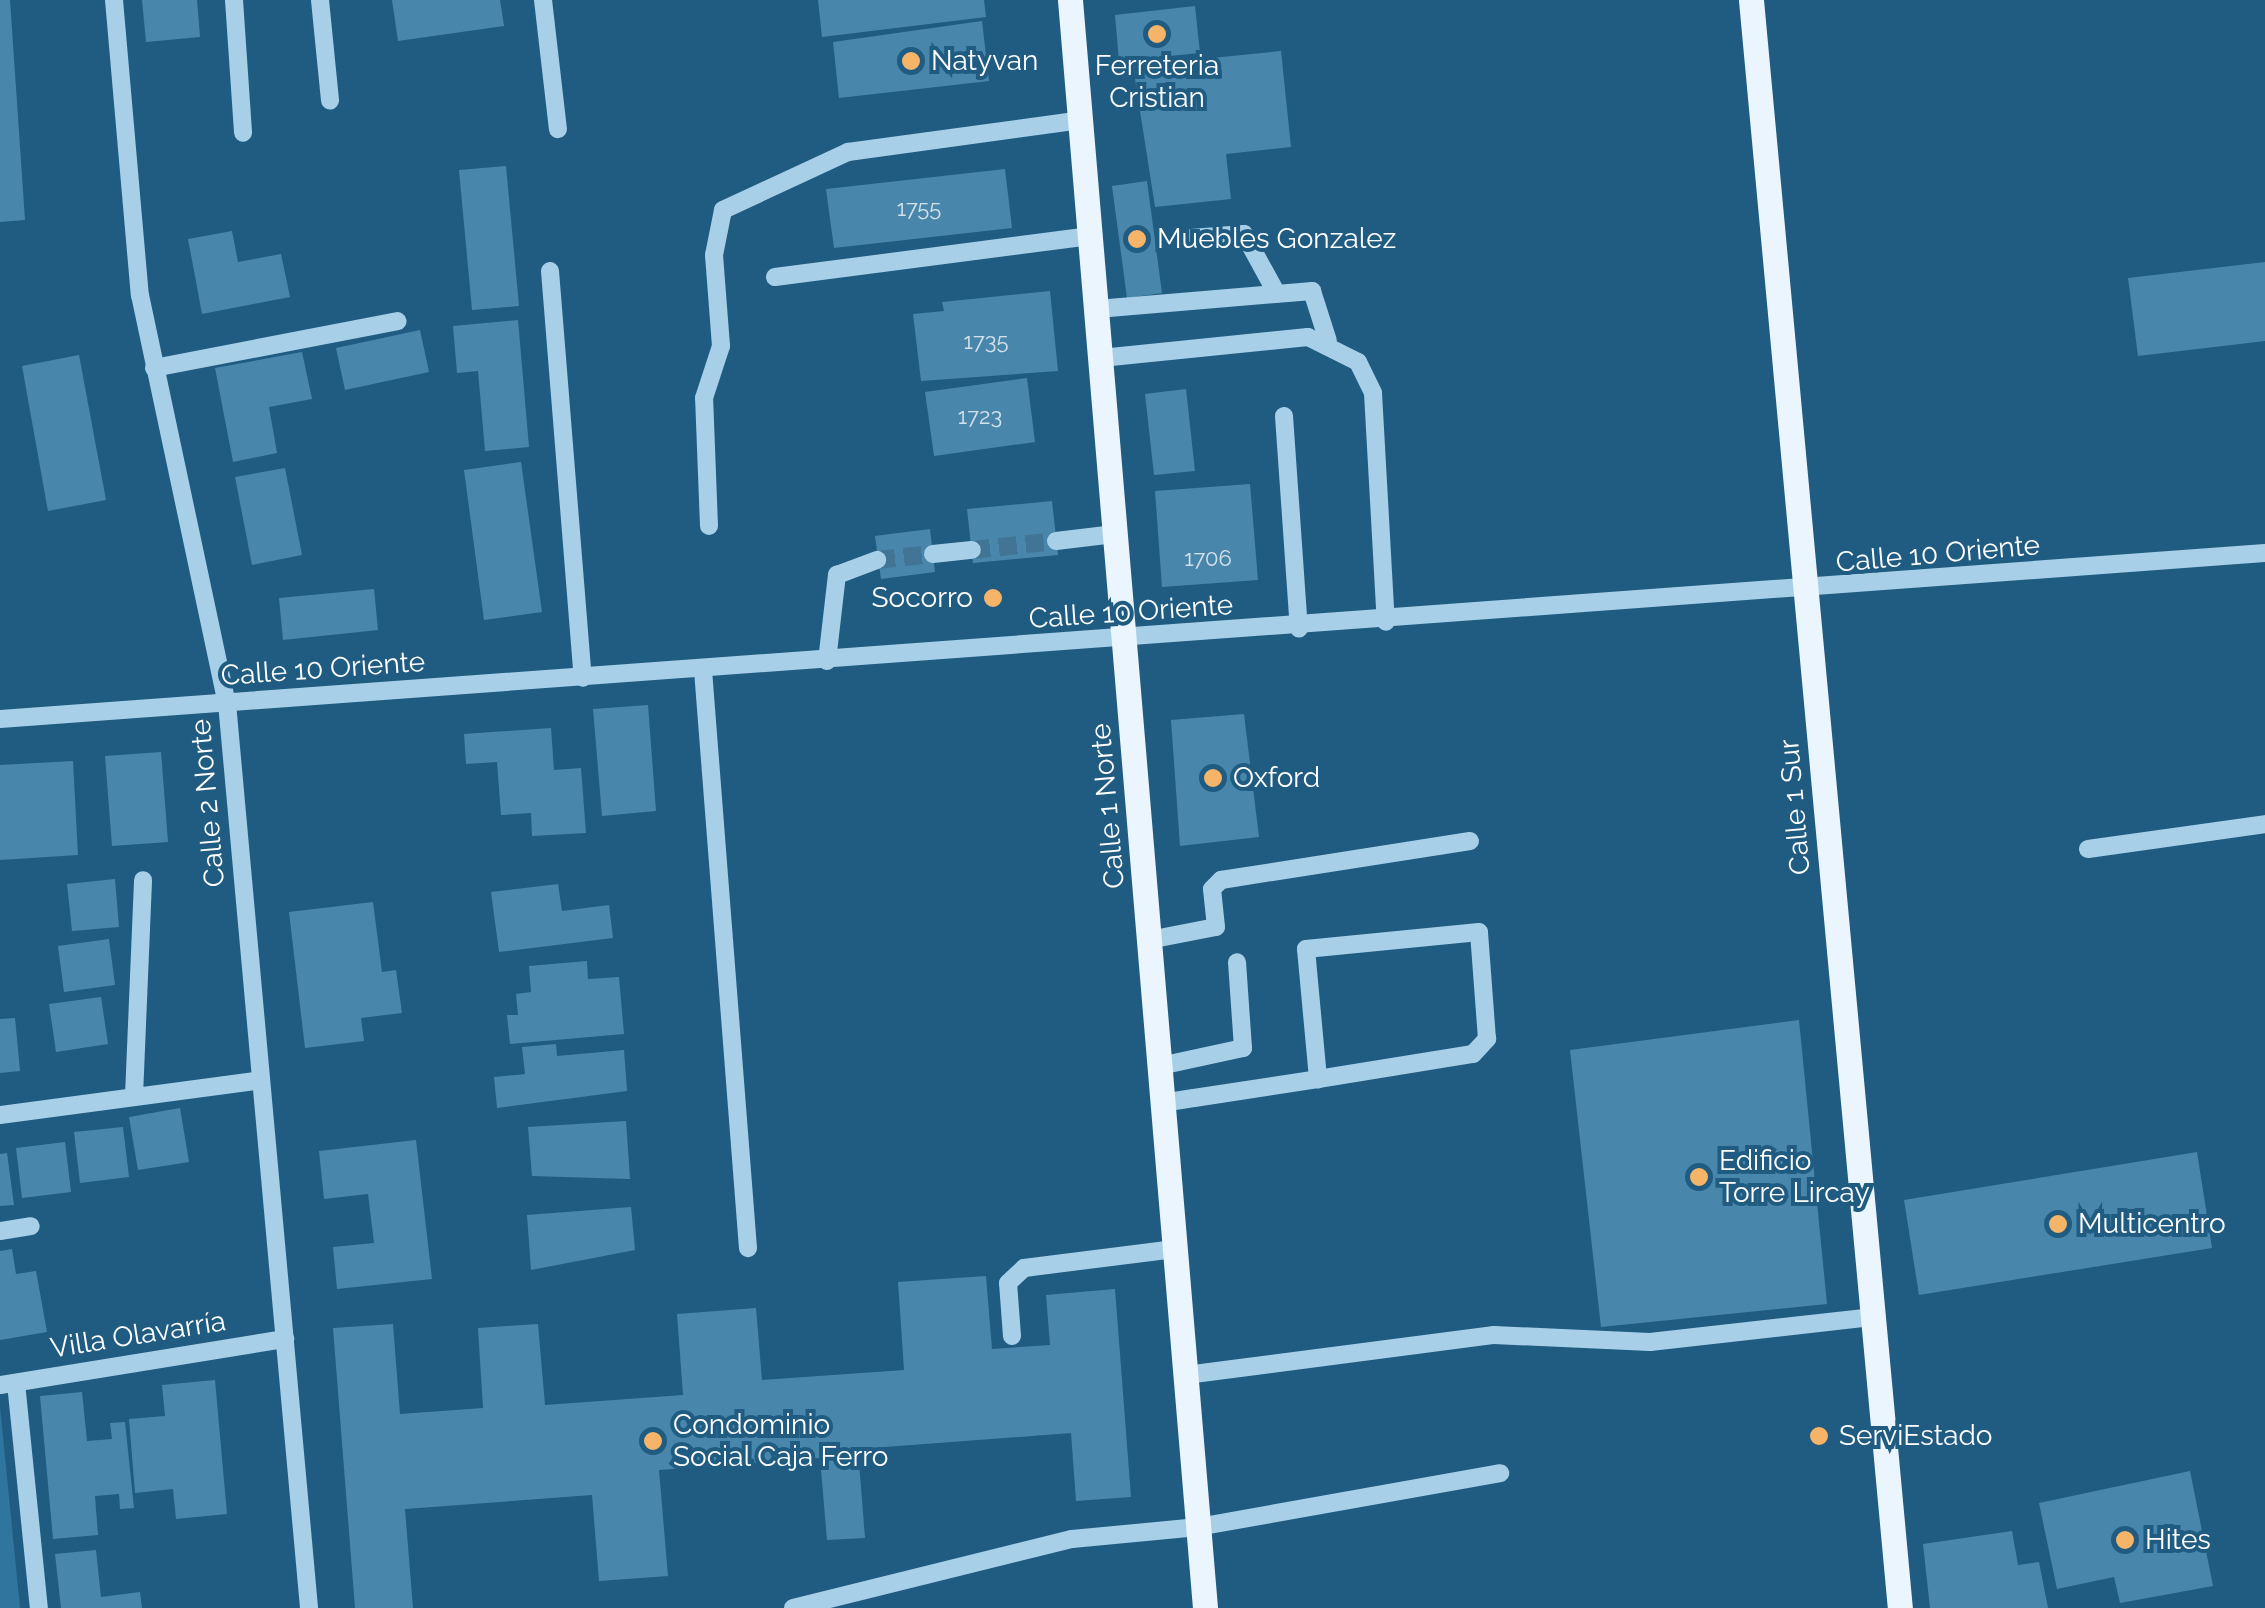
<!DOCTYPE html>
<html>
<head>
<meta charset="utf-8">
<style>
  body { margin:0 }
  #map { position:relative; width:2265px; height:1608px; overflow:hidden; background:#205c82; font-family:Raleway,sans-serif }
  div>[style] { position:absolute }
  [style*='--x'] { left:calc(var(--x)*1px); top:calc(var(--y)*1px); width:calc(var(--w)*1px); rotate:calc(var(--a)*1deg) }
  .green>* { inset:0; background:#30759e }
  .building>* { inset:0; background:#4986ab }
  .minor-tunnel>* { height:18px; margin-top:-9px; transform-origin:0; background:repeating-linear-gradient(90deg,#417495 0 18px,transparent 0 27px) }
  .minor>* { height:18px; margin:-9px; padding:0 9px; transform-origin:9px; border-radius:9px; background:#a7d0e8 }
  .major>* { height:25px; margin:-12.5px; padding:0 12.5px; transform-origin:12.5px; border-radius:12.5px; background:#eaf5fe }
  .dots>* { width:28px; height:28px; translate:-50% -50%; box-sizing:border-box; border:5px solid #205c82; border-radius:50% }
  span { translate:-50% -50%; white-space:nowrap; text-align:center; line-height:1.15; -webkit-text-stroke:8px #205c82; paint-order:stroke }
  .number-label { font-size:22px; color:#d2e1ea }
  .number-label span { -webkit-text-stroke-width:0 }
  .poi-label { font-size:28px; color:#fff }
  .left { translate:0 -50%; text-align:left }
  .right { translate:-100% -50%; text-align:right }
  .street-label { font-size:28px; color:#fff }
</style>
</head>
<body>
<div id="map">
  <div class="green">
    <i style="clip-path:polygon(0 1407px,20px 1608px,0 1608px)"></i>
  </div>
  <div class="building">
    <i style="clip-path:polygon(0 0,10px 0,25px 220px,0 222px)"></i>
    <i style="clip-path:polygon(142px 0,197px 0,200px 37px,146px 42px)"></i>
    <i style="clip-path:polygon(392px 0,500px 0,504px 26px,398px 41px)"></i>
    <i style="clip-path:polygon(818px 0,984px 0,986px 17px,822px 37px)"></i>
    <i style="clip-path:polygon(1195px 6px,1200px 53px,1119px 61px,1115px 15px)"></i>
    <i style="clip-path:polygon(982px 21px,989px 81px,839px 98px,833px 42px)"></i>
    <i style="clip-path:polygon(1281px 51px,1291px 147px,1226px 154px,1231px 199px,1155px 207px,1133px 66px)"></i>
    <i style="clip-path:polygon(506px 166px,519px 306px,472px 310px,459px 170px)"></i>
    <i style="clip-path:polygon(1005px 169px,1012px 228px,834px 248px,826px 189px)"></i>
    <i style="clip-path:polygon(1147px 181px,1162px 293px,1127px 298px,1112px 186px)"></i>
    <i style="clip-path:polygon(232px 231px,238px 262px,281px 254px,290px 297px,202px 314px,188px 239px)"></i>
    <i style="clip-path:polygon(2265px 262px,2265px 341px,2138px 356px,2128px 278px)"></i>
    <i style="clip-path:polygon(1050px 291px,1058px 371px,921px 381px,913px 314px,944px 311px,942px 302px)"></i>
    <i style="clip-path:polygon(518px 320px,529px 447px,485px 451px,478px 371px,457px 373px,453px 326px)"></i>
    <i style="clip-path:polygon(420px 330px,429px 372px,345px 390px,336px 348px)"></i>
    <i style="clip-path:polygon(302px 352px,312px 399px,269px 407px,277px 453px,233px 462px,215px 368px)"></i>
    <i style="clip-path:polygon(79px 355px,106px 500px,48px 511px,22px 366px)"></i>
    <i style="clip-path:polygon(1027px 378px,1035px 442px,934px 456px,925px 392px)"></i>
    <i style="clip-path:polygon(1186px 389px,1195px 471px,1154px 475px,1145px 394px)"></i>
    <i style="clip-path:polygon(521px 462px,542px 612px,484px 620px,464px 470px)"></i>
    <i style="clip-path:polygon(285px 468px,302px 555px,252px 565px,235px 477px)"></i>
    <i style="clip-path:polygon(1250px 484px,1258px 580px,1162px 587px,1155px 491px)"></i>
    <i style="clip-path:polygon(1052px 501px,1058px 555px,973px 563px,967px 509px)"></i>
    <i style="clip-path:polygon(930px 529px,935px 572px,881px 579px,875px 536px)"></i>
    <i style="clip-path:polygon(374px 589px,378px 630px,283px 640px,279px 598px)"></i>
    <i style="clip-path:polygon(648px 705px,656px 811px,602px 816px,593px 709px)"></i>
    <i style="clip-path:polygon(1244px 714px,1259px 837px,1180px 846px,1171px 720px)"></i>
    <i style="clip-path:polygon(551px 728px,554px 770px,581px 768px,586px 833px,532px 836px,531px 813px,501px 815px,497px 762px,466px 764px,464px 734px)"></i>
    <i style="clip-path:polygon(161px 752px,168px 842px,112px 846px,105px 756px)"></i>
    <i style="clip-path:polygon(73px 761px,78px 855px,0 860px,0 765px)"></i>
    <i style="clip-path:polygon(115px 879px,119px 927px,72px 931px,67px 884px)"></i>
    <i style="clip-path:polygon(558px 884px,562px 911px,609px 905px,613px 938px,499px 952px,491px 892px)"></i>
    <i style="clip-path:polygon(373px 902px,382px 972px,396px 970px,402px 1013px,361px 1018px,364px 1041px,305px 1048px,289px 912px)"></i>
    <i style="clip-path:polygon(109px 939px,115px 985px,64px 992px,58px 946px)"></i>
    <i style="clip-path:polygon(587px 961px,588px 979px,619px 977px,624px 1034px,510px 1044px,507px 1015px,518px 1015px,516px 994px,531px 992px,529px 966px)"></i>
    <i style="clip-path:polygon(101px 997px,108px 1044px,56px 1052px,49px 1004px)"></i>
    <i style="clip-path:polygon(15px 1018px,20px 1071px,0 1073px,0 1019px)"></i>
    <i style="clip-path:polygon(1799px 1020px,1827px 1304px,1601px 1327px,1570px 1050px)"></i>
    <i style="clip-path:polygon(556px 1044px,557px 1056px,624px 1050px,627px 1091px,497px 1108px,494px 1077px,525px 1074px,522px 1047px)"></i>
    <i style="clip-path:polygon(180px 1108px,189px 1162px,138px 1170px,129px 1117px)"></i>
    <i style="clip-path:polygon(626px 1121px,630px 1179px,532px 1176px,528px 1127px)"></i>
    <i style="clip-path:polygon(123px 1127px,129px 1177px,80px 1183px,74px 1132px)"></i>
    <i style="clip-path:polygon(416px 1140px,432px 1279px,337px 1289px,333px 1247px,374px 1243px,368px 1194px,324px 1199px,319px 1151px)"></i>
    <i style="clip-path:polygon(65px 1142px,71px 1192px,22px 1198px,16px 1148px)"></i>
    <i style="clip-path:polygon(2197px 1152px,2212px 1248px,1919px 1295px,1904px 1200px)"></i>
    <i style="clip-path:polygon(7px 1153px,14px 1205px,0 1206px,0 1154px)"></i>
    <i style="clip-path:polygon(631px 1207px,635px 1250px,531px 1270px,527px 1215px)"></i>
    <i style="clip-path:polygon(12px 1249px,16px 1274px,36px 1271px,47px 1332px,0 1340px,0 1251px)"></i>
    <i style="clip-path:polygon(986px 1276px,992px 1349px,1050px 1345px,1046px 1295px,1115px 1289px,1131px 1497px,1076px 1501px,1071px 1433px,858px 1449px,865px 1538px,827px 1540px,820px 1458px,659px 1470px,668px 1576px,599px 1581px,592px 1495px,405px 1509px,413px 1608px,355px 1608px,333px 1328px,393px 1324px,400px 1414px,483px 1408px,478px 1328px,538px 1324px,545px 1405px,683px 1395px,677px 1314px,756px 1308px,762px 1380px,904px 1370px,898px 1282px)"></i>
    <i style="clip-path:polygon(215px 1380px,227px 1514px,176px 1519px,173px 1489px,135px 1493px,129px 1419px,165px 1416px,162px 1385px)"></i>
    <i style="clip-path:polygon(82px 1392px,87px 1441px,112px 1439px,110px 1423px,125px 1422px,134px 1508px,120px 1509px,119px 1494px,95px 1496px,98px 1535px,53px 1539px,40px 1396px)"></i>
    <i style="clip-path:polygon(2190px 1471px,2213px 1586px,2120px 1603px,2114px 1577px,2057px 1589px,2039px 1503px)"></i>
    <i style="clip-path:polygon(2012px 1531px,2018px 1565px,2039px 1562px,2048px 1608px,1930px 1608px,1923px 1544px)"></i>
    <i style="clip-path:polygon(96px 1550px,101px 1597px,140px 1592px,142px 1608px,61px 1608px,55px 1554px)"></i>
  </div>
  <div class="minor-tunnel">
    <i style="--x:972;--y:550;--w:84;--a:-6.1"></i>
    <i style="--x:877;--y:560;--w:56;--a:-6.1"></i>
  </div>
  <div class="minor">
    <i style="--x:114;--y:0;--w:296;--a:85"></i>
    <i style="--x:140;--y:295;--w:417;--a:78"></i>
    <i style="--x:227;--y:703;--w:909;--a:84.82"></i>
    <i style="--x:234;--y:0;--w:133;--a:86.1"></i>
    <i style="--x:320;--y:0;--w:101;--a:84.3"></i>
    <i style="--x:543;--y:0;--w:130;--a:83.4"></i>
    <i style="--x:1178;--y:239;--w:66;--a:-4.3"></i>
    <i style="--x:1244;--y:234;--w:68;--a:61.2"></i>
    <i style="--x:550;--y:271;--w:408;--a:85.4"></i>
    <i style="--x:775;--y:277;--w:318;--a:-7.4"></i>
    <i style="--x:1097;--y:309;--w:216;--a:-4.8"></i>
    <i style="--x:1312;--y:291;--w:52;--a:72.3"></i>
    <i style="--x:1101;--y:358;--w:208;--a:-5.8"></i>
    <i style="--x:1308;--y:337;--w:56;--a:26.6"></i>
    <i style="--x:1358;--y:362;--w:34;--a:64"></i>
    <i style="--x:1373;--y:393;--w:229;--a:86.8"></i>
    <i style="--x:154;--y:368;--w:248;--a:-10.9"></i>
    <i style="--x:1284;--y:416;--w:213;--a:86"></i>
    <i style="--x:709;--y:526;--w:128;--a:-92.2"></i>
    <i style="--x:704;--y:398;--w:55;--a:-71.9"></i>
    <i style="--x:721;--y:346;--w:91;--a:-94.4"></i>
    <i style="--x:714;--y:255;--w:46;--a:-78.7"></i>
    <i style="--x:723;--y:210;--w:138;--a:-24.9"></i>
    <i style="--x:848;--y:152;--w:235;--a:-7.8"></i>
    <i style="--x:1056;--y:541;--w:59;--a:-6.8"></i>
    <i style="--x:933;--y:554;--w:39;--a:-6"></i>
    <i style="--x:827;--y:661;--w:87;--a:-83.4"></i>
    <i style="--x:837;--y:575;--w:43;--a:-20.6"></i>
    <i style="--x:703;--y:670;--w:580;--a:85.55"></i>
    <i style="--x:0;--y:719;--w:2271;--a:-4.19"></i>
    <i style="--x:2088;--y:849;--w:179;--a:-8"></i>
    <i style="--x:1149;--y:940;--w:68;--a:-11"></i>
    <i style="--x:1216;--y:927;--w:38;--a:-96"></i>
    <i style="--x:1212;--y:889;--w:13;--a:-45"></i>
    <i style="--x:1221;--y:880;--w:252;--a:-8.9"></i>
    <i style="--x:1160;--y:1066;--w:85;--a:-12.2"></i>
    <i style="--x:1243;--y:1048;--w:86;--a:-94"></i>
    <i style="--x:134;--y:1096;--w:216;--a:-87.6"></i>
    <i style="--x:1162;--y:1103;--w:32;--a:-9"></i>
    <i style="--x:1194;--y:1098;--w:125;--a:-8.7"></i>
    <i style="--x:1318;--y:1079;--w:157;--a:-9.2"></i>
    <i style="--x:1473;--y:1054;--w:21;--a:-47"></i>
    <i style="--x:1487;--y:1039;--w:107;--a:-94.3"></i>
    <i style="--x:1479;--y:932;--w:174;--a:174.4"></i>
    <i style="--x:1306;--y:949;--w:131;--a:84.7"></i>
    <i style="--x:0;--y:1115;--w:263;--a:-7.6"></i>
    <i style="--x:0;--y:1231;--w:31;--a:-9"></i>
    <i style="--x:1012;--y:1336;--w:53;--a:-94.3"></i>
    <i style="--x:1008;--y:1283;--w:22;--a:-43"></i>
    <i style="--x:1024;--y:1268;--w:152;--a:-7.2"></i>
    <i style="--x:1186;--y:1375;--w:311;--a:-7.4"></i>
    <i style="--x:1494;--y:1335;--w:156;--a:2.6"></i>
    <i style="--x:1650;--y:1342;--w:225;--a:-6.4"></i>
    <i style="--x:16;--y:1383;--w:226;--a:84.2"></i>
    <i style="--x:0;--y:1385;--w:289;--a:-9.2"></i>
    <i style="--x:793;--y:1608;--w:287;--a:-13.9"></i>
    <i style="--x:1072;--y:1539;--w:127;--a:-5.4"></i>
    <i style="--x:1198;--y:1527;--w:307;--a:-10.1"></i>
  </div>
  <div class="major">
    <i style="--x:1070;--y:0;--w:1614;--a:85.2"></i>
    <i style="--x:1751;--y:0;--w:1615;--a:84.71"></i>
  </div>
  <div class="dots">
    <i style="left:1157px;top:34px;background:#f6b468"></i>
    <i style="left:911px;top:61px;background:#f6b468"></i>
    <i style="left:1137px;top:239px;background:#f6b468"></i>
    <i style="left:993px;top:598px;background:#f6b468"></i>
    <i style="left:1213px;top:778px;background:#f6b468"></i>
    <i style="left:1699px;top:1177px;background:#f6b468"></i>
    <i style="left:2058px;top:1224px;background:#f6b468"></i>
    <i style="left:1819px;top:1436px;background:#f6b468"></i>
    <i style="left:653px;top:1441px;background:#f6b468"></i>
    <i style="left:2125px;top:1540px;background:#f6b468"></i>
  </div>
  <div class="number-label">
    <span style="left:919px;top:209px">1755</span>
    <span style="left:986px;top:342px">1735</span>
    <span style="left:980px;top:417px">1723</span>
    <span style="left:1208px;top:559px">1706</span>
  </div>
  <div class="poi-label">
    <span class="left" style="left:931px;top:61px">Natyvan</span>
    <span style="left:1157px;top:82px">Ferreteria<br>Cristian</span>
    <span class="left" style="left:1157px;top:239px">Muebles Gonzalez</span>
    <span class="right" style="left:973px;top:598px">Socorro</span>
    <span class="left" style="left:1233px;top:778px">Oxford</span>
    <span class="left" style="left:1719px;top:1177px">Edificio<br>Torre Lircay</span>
    <span class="left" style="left:2078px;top:1224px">Multicentro</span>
    <span class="left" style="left:673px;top:1441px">Condominio<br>Social Caja Ferro</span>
    <span class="left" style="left:1839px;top:1436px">ServiEstado</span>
    <span class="left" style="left:2145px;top:1540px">Hites</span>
  </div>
  <div class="street-label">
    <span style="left:1938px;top:554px;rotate:-5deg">Calle 10 Oriente</span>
    <span style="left:1131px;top:612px;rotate:-4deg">Calle 10 Oriente</span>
    <span style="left:323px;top:669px;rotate:-4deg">Calle 10 Oriente</span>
    <span style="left:208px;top:803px;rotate:-95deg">Calle 2 Norte</span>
    <span style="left:1108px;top:806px;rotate:-95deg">Calle 1 Norte</span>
    <span style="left:1795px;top:807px;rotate:-95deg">Calle 1 Sur</span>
    <span style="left:138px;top:1335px;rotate:-9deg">Villa Olavarría</span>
  </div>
</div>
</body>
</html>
